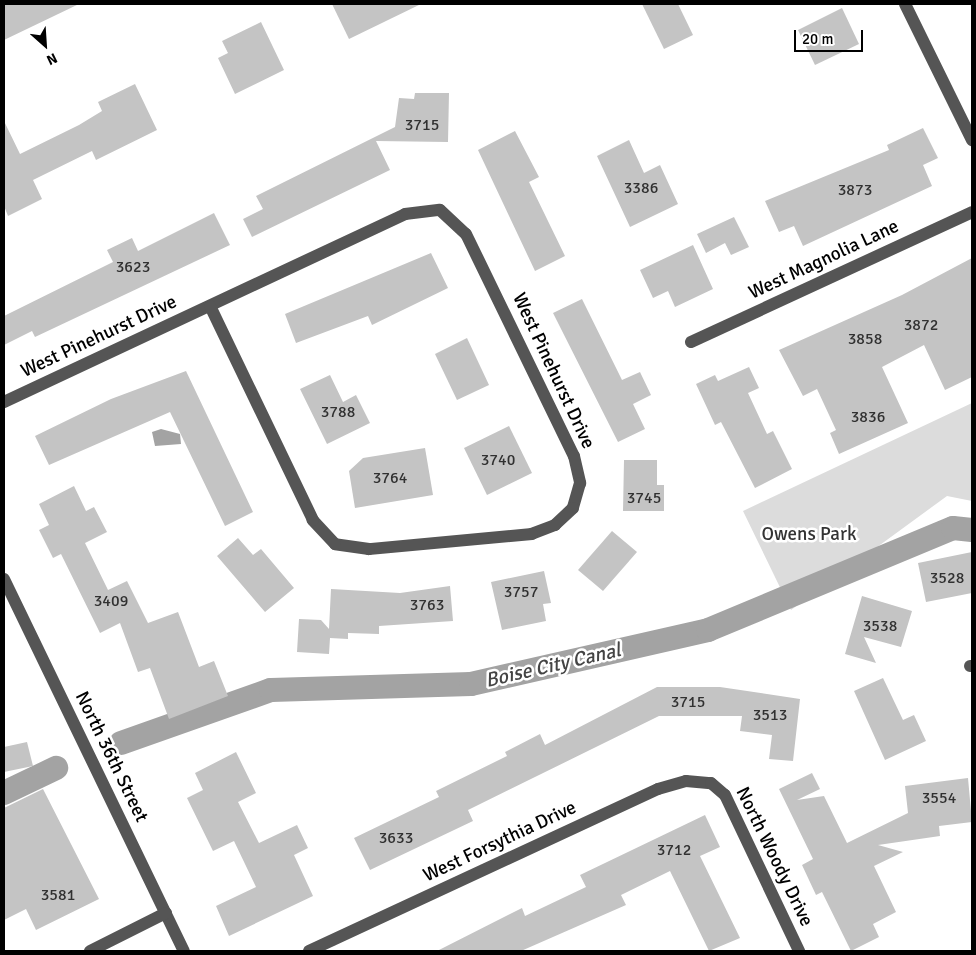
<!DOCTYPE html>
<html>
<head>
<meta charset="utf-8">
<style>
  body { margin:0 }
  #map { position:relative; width:976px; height:955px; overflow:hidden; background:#fff; font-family:Signika,sans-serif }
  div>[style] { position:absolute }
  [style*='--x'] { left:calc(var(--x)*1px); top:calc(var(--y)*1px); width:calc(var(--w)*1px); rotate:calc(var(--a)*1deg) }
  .green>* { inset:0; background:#dcdcdc }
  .water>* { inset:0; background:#a3a3a3 }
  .canal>* { height:24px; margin:-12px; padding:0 12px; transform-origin:12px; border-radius:12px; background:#a3a3a3 }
  .building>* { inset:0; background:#c4c4c4 }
  .minor>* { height:12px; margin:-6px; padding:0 6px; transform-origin:6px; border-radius:6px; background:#555 }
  span { translate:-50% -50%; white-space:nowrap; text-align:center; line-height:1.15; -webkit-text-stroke:5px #fff; paint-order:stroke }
  .number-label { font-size:16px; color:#313131 }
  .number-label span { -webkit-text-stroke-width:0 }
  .street-label { font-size:19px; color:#000 }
  .park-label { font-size:19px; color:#333 }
  .water-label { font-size:20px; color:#444; font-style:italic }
  .frame { position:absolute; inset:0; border:5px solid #000; pointer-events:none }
  .north { position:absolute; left:20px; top:20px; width:50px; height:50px; -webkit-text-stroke:4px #fff; paint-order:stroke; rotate:154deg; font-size:14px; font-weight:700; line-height:20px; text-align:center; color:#000 }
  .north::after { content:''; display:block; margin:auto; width:18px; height:22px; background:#000; clip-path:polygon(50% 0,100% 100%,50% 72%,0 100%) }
  .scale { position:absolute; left:794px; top:30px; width:69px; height:22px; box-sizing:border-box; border:2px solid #000; border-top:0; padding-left:6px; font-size:15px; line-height:18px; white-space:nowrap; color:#000; -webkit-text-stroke:4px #fff; paint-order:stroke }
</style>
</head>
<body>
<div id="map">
  <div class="green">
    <i style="clip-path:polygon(972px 403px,972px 501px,947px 496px,791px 610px,743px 511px)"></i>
  </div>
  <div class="water">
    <i style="clip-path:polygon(161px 429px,180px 434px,181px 444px,155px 446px,152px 432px)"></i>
  </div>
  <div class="canal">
    <i style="--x:121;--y:743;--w:159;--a:-19.5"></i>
    <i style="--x:271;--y:690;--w:200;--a:-1.7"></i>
    <i style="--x:471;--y:684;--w:243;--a:-12.8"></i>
    <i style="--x:708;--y:630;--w:265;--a:-22.6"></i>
    <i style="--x:953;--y:528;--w:19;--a:6"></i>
    <i style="--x:4;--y:793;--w:58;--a:-25.7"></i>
  </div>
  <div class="building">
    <i style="clip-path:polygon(4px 4px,79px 4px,4px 40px)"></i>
    <i style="clip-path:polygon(332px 4px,421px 4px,349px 39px)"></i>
    <i style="clip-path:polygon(642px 4px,678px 4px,693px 35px,664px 49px)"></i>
    <i style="clip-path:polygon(842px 8px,859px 44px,815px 65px,798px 30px)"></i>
    <i style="clip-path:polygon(261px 22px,284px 70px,235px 94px,218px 58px,228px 53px,222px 41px)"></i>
    <i style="clip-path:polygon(135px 84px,157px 130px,96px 160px,92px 151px,33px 180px,42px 199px,8px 216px,4px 206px,4px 121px,20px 154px,79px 125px,102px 111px,98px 102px)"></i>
    <i style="clip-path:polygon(415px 93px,449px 93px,448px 142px,376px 141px,390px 170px,252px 237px,243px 219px,263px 209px,256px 196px,395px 127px,399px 98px,414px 99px)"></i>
    <i style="clip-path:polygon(923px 128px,938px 158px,923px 165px,932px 186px,803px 246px,794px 226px,779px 232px,765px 201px,889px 150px,887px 145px)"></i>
    <i style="clip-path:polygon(515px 131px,539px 177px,529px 182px,565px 256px,535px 271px,478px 150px)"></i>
    <i style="clip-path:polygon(629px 140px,644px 173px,660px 165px,678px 204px,630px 227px,597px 156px)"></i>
    <i style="clip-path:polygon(214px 213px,230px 245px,35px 337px,32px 331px,4px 345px,4px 316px,113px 262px,107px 250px,132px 238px,138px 251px)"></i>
    <i style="clip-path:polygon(734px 217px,749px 247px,731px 255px,725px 243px,706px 253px,697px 234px)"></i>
    <i style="clip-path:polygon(693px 245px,713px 289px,675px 307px,668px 291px,653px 298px,640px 270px)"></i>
    <i style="clip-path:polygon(431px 253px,448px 288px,372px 325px,368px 316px,296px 343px,285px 314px)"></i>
    <i style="clip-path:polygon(972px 258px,972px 377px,945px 390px,924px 345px,882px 367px,908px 423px,839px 454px,830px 433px,836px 430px,817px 389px,803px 396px,779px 350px,902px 295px)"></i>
    <i style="clip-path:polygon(582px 299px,622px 380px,640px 372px,651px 395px,633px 404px,645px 429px,618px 442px,553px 313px)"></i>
    <i style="clip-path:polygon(467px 338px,489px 385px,457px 400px,435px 354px)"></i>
    <i style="clip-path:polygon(749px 367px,759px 388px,748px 393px,767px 434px,773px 431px,792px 469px,755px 488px,721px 422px,715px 425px,696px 384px,715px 375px,718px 381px)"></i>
    <i style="clip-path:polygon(186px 371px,253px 512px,225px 526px,170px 412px,49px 465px,35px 436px,111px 399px)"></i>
    <i style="clip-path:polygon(330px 375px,343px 402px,356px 395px,370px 423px,327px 444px,300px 389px)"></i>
    <i style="clip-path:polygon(509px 426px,532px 473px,487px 495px,464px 448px)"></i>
    <i style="clip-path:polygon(425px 448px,433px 495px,355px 508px,349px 471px,363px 458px)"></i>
    <i style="clip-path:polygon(624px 460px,657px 460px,657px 485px,664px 485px,664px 511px,623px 511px)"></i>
    <i style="clip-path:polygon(74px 486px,86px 511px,94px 507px,107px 532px,85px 543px,108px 590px,127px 581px,148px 623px,178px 612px,199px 667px,214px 661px,228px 696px,169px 719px,150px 668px,138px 672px,120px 623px,100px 633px,61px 554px,53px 558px,39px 530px,49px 525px,39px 504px)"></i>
    <i style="clip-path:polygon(612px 531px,637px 552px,603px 591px,578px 570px)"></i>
    <i style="clip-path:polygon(238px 538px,253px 555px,261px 549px,294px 588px,265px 612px,217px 556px)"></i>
    <i style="clip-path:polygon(972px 552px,972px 593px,926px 602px,918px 563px)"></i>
    <i style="clip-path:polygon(544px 571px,551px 603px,543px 604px,546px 621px,502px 630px,491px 582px)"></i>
    <i style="clip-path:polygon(450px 586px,453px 621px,379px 626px,379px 634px,348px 633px,348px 639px,330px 638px,329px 654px,297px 652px,299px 619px,321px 620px,329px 629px,331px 589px,400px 593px)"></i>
    <i style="clip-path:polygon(862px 596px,912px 611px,901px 647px,864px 637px,876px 663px,845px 654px)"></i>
    <i style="clip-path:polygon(883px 678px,903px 720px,914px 715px,926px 741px,885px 760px,854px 691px)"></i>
    <i style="clip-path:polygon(657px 687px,720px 687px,800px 699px,793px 761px,769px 759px,772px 735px,740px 731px,742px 716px,659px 716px,468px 810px,473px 821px,370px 870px,354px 838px,439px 797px,436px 791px,507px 756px,505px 752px,540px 734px,545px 745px)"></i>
    <i style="clip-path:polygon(27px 742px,33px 766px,4px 772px,4px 747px)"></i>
    <i style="clip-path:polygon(236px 752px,256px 793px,238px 802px,259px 843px,297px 825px,308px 848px,294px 855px,313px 896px,229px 936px,216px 906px,256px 887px,234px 841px,213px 851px,187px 798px,203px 790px,195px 773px)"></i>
    <i style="clip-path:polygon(812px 773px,820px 789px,797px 800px,824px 796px,847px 843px,908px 813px,905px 786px,968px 778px,972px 822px,939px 826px,940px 836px,878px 845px,903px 852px,874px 866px,896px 912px,873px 924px,879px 937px,851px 951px,822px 892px,816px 895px,802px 865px,813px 859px,779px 789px)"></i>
    <i style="clip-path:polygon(43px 789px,99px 899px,36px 930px,26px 909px,4px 920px,4px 808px)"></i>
    <i style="clip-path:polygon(705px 815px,720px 847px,700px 856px,740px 938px,709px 951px,670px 871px,621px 895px,626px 905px,521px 951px,437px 951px,522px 908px,525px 916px,586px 887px,580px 875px)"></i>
  </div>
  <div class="minor">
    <i style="--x:905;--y:4;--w:152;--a:63.8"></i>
    <i style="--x:691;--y:342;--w:310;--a:-24.8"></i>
    <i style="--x:4;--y:402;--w:443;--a:-25.1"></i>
    <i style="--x:405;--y:214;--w:35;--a:-7"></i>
    <i style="--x:440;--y:210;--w:35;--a:43"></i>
    <i style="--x:466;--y:234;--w:247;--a:64.1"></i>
    <i style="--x:574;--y:456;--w:28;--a:77"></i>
    <i style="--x:580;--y:483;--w:26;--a:106"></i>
    <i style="--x:573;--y:508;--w:25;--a:137"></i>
    <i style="--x:555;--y:525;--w:25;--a:159"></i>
    <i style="--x:532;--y:534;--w:164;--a:174.7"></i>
    <i style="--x:369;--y:549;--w:34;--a:-172"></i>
    <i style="--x:335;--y:544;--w:33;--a:-133"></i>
    <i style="--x:313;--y:520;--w:237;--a:-115.7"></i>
    <i style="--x:4;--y:579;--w:413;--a:64.2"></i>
    <i style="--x:970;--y:666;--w:2;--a:0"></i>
    <i style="--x:90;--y:951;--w:85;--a:-26.6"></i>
    <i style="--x:309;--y:951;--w:385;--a:-24.9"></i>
    <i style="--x:658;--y:789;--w:29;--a:-16"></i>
    <i style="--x:686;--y:781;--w:25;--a:5"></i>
    <i style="--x:711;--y:783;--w:18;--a:41"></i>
    <i style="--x:725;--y:795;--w:173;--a:64.6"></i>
  </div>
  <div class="number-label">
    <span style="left:422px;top:125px">3715</span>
    <span style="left:641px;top:188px">3386</span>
    <span style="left:855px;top:190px">3873</span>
    <span style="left:133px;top:267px">3623</span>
    <span style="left:921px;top:325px">3872</span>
    <span style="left:865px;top:339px">3858</span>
    <span style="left:338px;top:412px">3788</span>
    <span style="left:868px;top:417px">3836</span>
    <span style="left:498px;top:460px">3740</span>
    <span style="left:390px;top:478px">3764</span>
    <span style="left:644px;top:498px">3745</span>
    <span style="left:947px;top:578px">3528</span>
    <span style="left:521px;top:592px">3757</span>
    <span style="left:111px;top:601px">3409</span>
    <span style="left:427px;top:605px">3763</span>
    <span style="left:880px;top:626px">3538</span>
    <span style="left:688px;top:702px">3715</span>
    <span style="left:770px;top:715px">3513</span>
    <span style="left:939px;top:798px">3554</span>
    <span style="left:396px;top:838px">3633</span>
    <span style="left:674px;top:850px">3712</span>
    <span style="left:58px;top:895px">3581</span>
  </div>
  <div class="street-label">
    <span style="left:824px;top:260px;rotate:-25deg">West Magnolia Lane</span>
    <span style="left:99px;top:337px;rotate:-25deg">West Pinehurst Drive</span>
    <span style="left:553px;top:371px;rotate:65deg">West Pinehurst Drive</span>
    <span style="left:111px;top:757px;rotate:64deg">North 36th Street</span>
    <span style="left:500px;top:842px;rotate:-25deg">West Forsythia Drive</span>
    <span style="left:774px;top:857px;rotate:64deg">North Woody Drive</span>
  </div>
  <div class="park-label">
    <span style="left:809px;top:535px">Owens Park</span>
  </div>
  <div class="water-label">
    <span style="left:553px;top:665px;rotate:-13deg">Boise City Canal</span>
  </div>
  <div class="frame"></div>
  <div class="north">N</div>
  <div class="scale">20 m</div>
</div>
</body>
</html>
